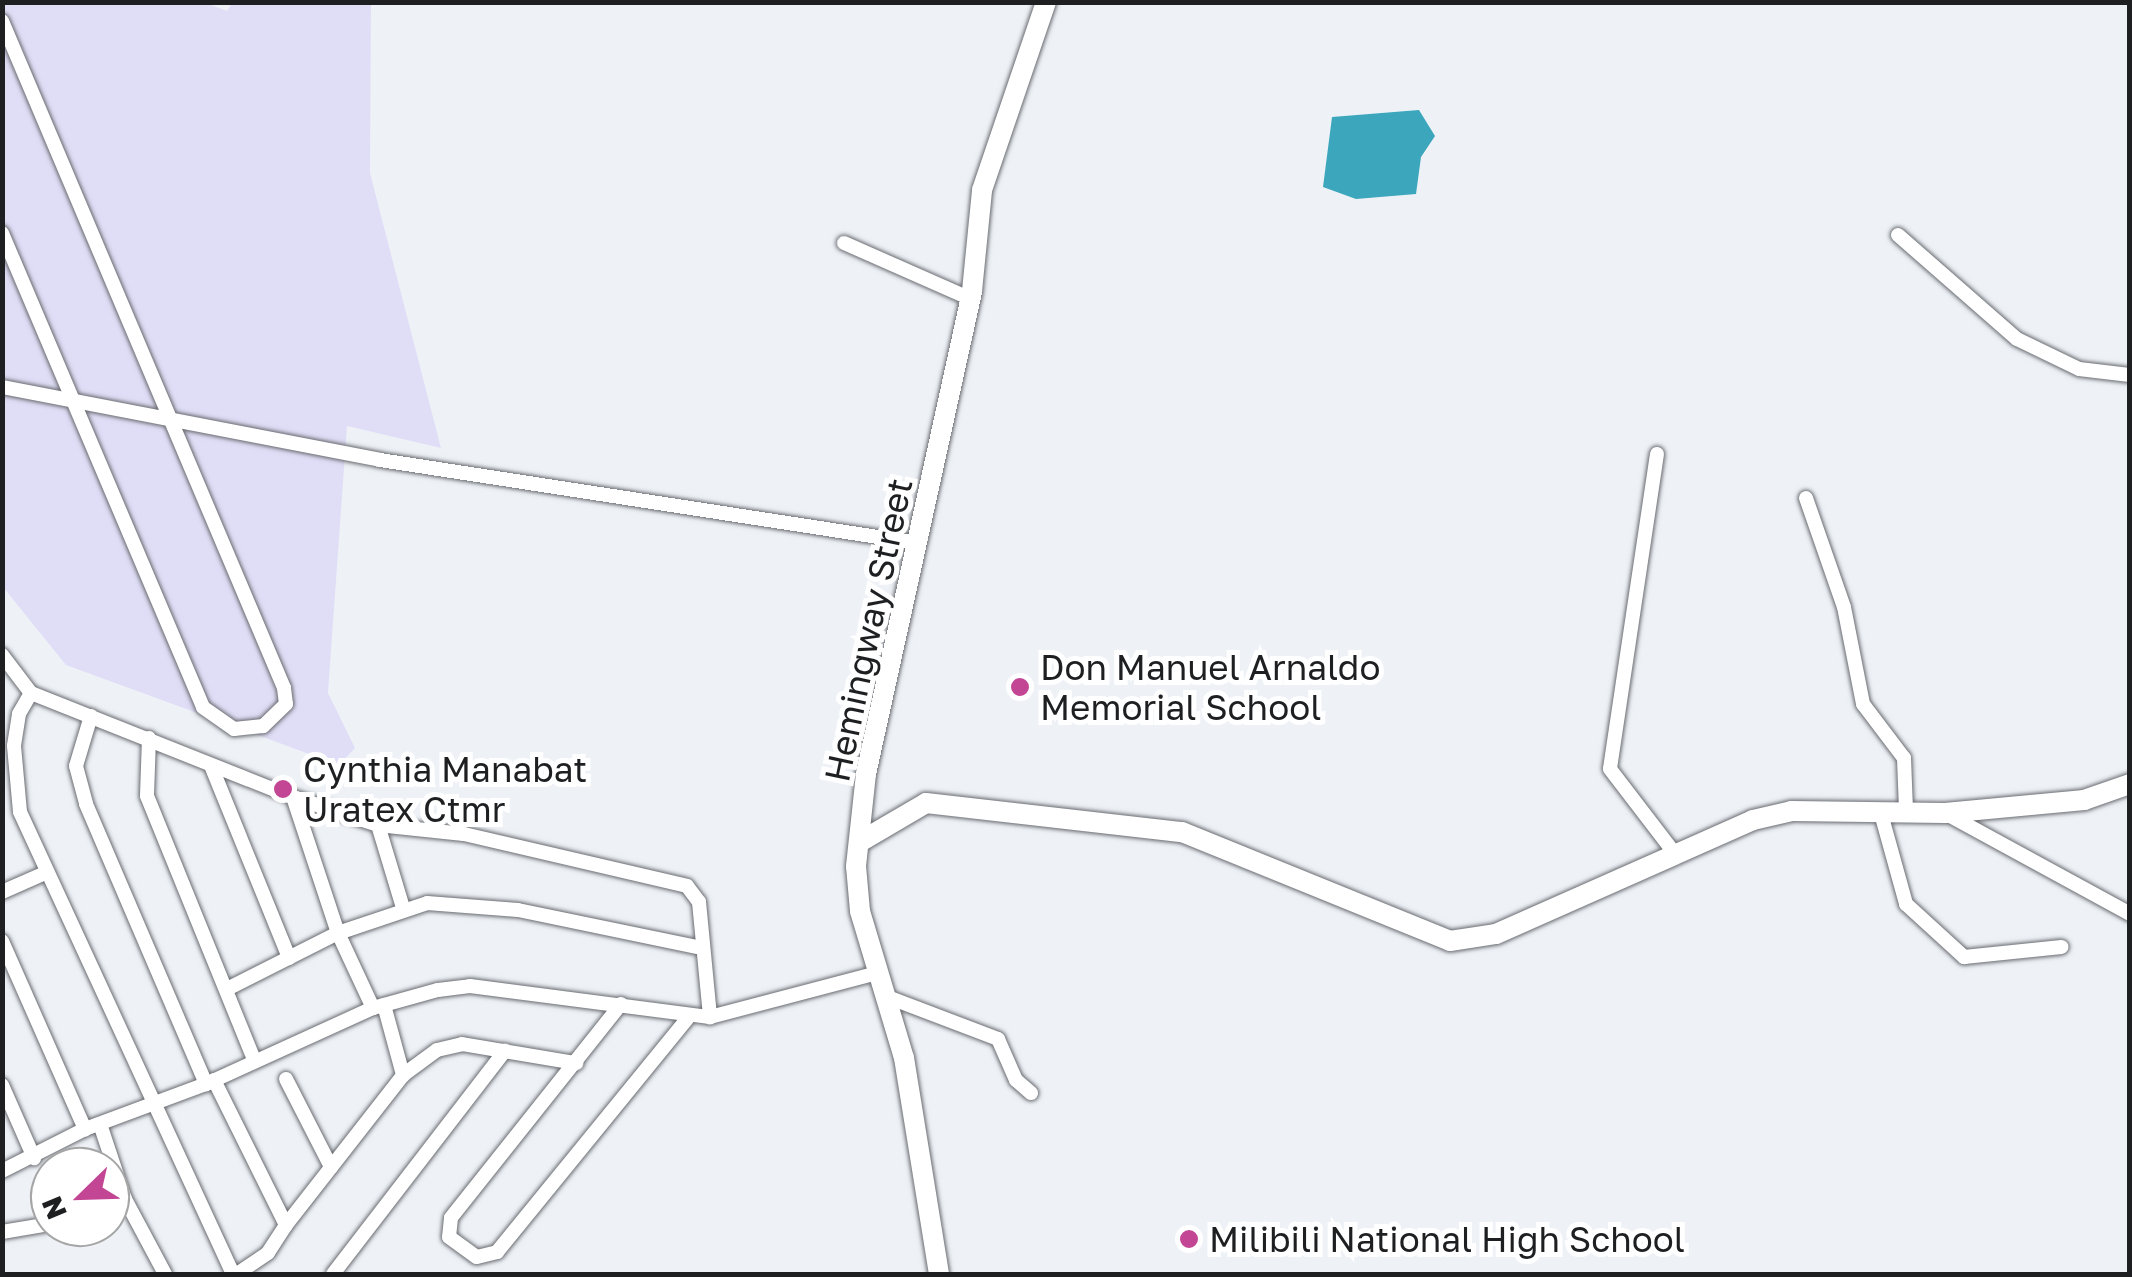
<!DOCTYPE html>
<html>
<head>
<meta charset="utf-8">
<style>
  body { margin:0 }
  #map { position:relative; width:2132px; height:1277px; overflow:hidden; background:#eef2f7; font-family:"Golos Text",sans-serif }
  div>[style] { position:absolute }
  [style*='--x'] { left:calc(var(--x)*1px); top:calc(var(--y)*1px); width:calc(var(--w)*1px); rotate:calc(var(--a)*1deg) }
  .green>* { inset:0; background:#e0def7 }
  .water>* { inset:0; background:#3ba6bc }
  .roads { filter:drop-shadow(0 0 2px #686b70) drop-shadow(0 0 2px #686b70) }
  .street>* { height:14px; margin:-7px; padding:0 7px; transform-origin:7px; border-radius:7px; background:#fff }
  .secondary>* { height:20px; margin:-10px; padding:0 10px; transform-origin:10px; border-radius:10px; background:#fff }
  .dots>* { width:28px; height:28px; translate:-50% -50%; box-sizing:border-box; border:5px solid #fff; border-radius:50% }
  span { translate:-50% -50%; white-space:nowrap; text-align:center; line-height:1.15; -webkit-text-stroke:10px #fff; paint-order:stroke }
  .street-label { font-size:35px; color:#1e1f21 }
  .poi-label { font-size:35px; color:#1e1f21 }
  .left { translate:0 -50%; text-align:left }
  .frame { position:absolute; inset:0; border:5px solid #1e1f21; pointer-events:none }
  .north { position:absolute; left:30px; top:1147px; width:100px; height:100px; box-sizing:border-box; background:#fff; border:2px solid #a5a5a6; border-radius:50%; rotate:247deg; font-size:28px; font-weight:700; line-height:40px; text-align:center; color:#1e1f21 }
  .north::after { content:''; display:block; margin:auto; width:35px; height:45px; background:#c34695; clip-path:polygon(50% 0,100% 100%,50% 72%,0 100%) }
</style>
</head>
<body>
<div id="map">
  <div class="green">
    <i style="clip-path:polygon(203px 2px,227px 11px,232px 3px,371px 3px,370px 173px,441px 448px,347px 426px,328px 693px,355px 748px,339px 765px,66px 665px,3px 587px,2px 3px)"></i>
  </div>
  <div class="water">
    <i style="clip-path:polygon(1419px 110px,1435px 136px,1421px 157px,1416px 194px,1356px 199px,1323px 187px,1332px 117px)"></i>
  </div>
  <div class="roads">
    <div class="street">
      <i style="--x:2;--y:21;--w:724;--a:67.08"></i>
      <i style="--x:284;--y:688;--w:16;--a:83"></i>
      <i style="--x:286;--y:704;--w:32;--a:136"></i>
      <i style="--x:263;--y:726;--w:29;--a:174"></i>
      <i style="--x:234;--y:729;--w:38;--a:-145"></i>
      <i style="--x:203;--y:707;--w:515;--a:-112.98"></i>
      <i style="--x:1898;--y:235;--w:158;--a:41.2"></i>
      <i style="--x:2017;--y:339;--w:69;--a:25.8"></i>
      <i style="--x:2079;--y:369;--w:51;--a:6.7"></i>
      <i style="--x:844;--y:243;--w:139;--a:23.8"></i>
      <i style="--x:2;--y:387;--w:385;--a:10.9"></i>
      <i style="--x:380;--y:460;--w:543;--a:8.79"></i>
      <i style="--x:1657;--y:454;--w:318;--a:98.5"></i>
      <i style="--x:1610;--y:769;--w:108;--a:52.5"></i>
      <i style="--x:1806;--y:498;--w:115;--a:70.8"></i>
      <i style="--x:1844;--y:607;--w:99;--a:78.9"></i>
      <i style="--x:1863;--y:704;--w:68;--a:52.8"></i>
      <i style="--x:1904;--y:758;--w:53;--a:87.8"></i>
      <i style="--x:2;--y:655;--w:48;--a:52.7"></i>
      <i style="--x:31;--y:693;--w:282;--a:21.7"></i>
      <i style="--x:293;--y:797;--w:143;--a:71.7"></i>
      <i style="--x:338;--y:933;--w:83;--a:65"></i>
      <i style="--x:31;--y:693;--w:24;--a:120"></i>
      <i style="--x:19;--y:714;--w:32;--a:99"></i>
      <i style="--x:14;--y:746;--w:66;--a:84.8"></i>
      <i style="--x:20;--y:812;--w:509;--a:65.25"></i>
      <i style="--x:91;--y:716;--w:52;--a:106.7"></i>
      <i style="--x:76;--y:766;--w:39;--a:75"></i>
      <i style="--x:86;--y:804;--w:305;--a:66.8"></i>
      <i style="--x:149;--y:738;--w:58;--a:92"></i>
      <i style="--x:147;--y:796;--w:284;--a:67.9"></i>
      <i style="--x:212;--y:768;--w:205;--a:67.9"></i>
      <i style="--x:293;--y:797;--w:89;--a:18.2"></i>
      <i style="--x:378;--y:825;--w:86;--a:6"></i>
      <i style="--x:464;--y:834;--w:229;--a:13.1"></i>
      <i style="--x:687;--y:886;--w:20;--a:53"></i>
      <i style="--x:699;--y:902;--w:116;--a:84.5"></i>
      <i style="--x:1880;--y:810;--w:98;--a:74.5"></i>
      <i style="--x:1906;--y:904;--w:79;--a:42.4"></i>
      <i style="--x:1964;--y:957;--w:98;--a:-5.9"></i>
      <i style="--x:1945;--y:813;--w:211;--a:28.6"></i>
      <i style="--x:378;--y:825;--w:87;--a:73.2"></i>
      <i style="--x:2;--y:892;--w:45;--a:-23.7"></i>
      <i style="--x:2;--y:941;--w:206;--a:66.2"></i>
      <i style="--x:229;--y:988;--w:122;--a:-26.8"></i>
      <i style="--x:338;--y:933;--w:94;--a:-18.6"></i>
      <i style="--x:427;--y:903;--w:91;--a:4.4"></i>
      <i style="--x:518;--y:910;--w:187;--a:11.7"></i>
      <i style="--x:885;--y:996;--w:121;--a:20.8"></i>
      <i style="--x:998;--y:1039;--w:45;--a:66.3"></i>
      <i style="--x:1016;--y:1080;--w:20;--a:41"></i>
      <i style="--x:621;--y:1004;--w:273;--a:128.5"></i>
      <i style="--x:451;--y:1218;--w:19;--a:96"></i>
      <i style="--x:449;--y:1237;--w:34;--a:36"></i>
      <i style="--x:477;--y:1257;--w:21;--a:-14"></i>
      <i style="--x:497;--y:1252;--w:303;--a:-50.8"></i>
      <i style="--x:384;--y:1005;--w:73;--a:74.8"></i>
      <i style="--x:286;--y:1079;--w:99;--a:62.9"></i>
      <i style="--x:214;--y:1080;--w:162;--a:63.6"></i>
      <i style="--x:286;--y:1225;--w:33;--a:123"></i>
      <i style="--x:268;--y:1253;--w:37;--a:146"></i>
      <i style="--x:2;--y:1085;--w:80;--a:66.3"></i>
      <i style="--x:100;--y:1124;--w:79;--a:71.6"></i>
      <i style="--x:125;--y:1199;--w:85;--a:61.9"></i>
      <i style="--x:2;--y:1171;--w:93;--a:-26.8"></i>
      <i style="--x:85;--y:1129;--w:129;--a:-20.4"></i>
      <i style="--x:206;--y:1084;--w:183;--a:-24.5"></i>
      <i style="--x:373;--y:1008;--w:67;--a:-15.5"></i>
      <i style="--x:438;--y:990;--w:32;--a:-7"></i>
      <i style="--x:470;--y:986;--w:242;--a:7.4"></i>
      <i style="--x:710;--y:1017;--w:174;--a:-14.7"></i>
      <i style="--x:110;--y:1204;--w:16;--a:-18"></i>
      <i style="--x:286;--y:1225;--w:190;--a:-52"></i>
      <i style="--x:403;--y:1075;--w:42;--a:-36.3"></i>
      <i style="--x:437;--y:1050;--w:26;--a:-13"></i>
      <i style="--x:462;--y:1044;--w:116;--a:9.5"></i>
      <i style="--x:2;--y:1232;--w:49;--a:-9.5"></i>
      <i style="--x:333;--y:1274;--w:282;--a:-52.4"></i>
    </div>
    <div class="secondary">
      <i style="--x:863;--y:840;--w:73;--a:-30.4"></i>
      <i style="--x:926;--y:803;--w:258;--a:6.5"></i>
      <i style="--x:1182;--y:832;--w:289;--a:22.1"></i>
      <i style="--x:1450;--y:941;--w:47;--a:-8.7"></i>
      <i style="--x:1496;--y:934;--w:281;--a:-23.9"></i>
      <i style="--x:1753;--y:820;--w:39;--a:-13"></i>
      <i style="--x:1791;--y:811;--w:154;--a:0.7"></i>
      <i style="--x:1945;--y:813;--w:140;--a:-5.3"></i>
      <i style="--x:2084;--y:800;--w:49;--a:-19.2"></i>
      <i style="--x:939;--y:1274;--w:219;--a:-99.2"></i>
      <i style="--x:904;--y:1058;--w:153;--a:-106.7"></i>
      <i style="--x:860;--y:911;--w:45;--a:-95.1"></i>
      <i style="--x:856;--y:866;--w:93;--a:-83.8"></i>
      <i style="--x:866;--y:774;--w:494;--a:-77.6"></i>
      <i style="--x:972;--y:291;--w:101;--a:-84.3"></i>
      <i style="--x:982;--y:190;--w:199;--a:-71.2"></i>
    </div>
  </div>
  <div class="dots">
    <i style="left:1020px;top:687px;background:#c34695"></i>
    <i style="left:283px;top:789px;background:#c34695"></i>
    <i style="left:1189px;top:1239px;background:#c34695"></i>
  </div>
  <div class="street-label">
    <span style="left:868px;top:630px;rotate:-78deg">Hemingway Street</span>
  </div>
  <div class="poi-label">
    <span class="left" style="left:1040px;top:687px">Don Manuel Arnaldo<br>Memorial School</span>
    <span class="left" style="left:303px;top:789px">Cynthia Manabat<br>Uratex Ctmr</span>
    <span class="left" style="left:1209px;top:1239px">Milibili National High School</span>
  </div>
  <div class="frame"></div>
  <div class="north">N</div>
</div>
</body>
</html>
